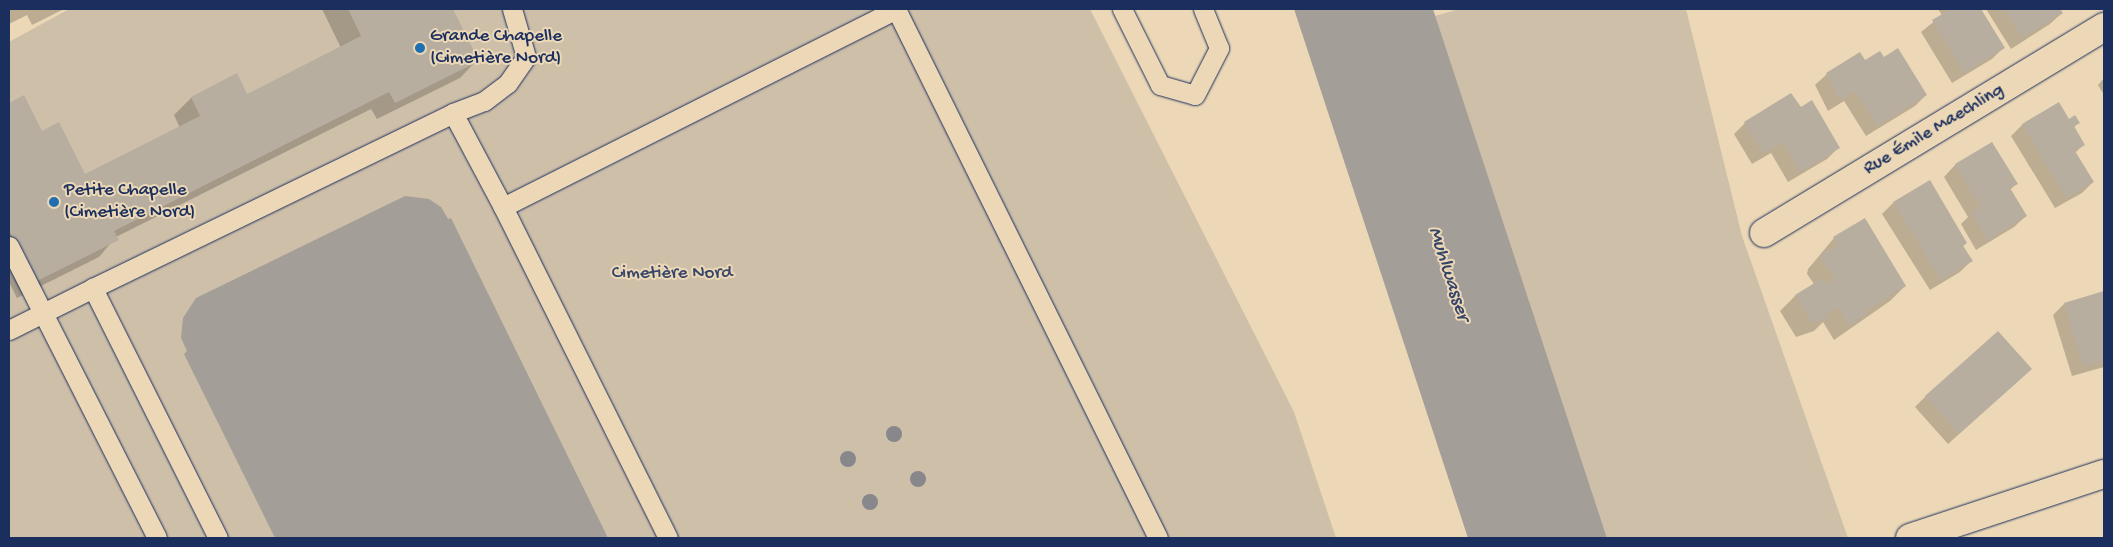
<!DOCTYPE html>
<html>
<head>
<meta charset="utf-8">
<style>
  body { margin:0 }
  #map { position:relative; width:2113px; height:547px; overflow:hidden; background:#ecd8b6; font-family:"Gochi Hand",sans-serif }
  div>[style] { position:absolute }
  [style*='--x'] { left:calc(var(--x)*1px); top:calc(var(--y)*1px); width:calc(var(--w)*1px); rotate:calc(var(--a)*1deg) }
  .green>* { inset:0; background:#cebfa9 }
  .water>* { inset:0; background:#a49e98 }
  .shadow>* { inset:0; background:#0003 }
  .building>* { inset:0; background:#b8aea0 }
  .roads { filter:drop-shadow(0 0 1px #1b2f5e) drop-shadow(0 0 1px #1b2f5e) }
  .service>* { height:19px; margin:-9.5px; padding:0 9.5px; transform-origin:9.5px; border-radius:9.5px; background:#ecd8b6 }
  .minor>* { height:28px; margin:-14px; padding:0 14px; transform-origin:14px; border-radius:14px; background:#ecd8b6 }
  .trees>* { width:16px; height:16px; margin:-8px; border-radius:50%; background:#88878c }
  .dots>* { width:14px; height:14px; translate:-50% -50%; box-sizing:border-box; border:2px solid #ecd8b6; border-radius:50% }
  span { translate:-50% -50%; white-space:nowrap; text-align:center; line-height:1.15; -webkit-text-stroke:4px #ecd8b6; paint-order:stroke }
  .poi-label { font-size:19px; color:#1b2f5e }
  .left { translate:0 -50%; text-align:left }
  .street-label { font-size:19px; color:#1b2f5e }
  .park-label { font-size:19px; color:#364569 }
  .water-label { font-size:20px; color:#36456a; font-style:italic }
  .frame { position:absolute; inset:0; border:10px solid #1b2f5e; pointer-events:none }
</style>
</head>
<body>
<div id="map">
  <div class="green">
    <i style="clip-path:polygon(69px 9px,1090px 9px,1294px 412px,1336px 538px,9px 538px,9px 42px)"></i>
    <i style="clip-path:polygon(1459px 9px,1686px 9px,1742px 236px,1848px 538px,1607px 538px,1435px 16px)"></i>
  </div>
  <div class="water">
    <i style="clip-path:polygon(1294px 9px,1433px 9px,1607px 538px,1468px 538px)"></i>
    <i style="clip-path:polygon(405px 196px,429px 199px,441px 207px,448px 219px,451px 218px,608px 538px,275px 538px,184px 354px,187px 351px,181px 338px,183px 318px,196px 298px)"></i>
  </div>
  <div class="shadow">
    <i style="clip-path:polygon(9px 9px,64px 9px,32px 25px,27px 15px,9px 24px)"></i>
    <i style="clip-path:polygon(322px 9px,451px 9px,477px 60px,460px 78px,377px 119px,371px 109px,116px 237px,99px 257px,17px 298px,9px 282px,9px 105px,24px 97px,41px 132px,85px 176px,180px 128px,174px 115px,191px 98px,237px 75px,247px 95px,341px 48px)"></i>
    <i style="clip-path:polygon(1938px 9px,1979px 9px,2003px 48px,1992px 59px,1952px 83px,1921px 32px,1942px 15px)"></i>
    <i style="clip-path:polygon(1986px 9px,2059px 9px,2062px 13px,2050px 24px,2011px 49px)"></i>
    <i style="clip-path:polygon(1884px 59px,1926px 95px,1915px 106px,1866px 136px,1844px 101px,1828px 111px,1815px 85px,1827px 74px)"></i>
    <i style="clip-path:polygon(2104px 78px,2104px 95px,2098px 85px)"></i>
    <i style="clip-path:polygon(2059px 104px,2068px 120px,2079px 123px,2073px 128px,2083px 145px,2075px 153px,2093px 182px,2082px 193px,2055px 208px,2011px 136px,2022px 125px)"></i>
    <i style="clip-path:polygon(1800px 109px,1838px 148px,1827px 159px,1788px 182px,1771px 153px,1752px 164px,1734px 134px,1745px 123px)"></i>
    <i style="clip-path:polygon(1992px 143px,2016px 184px,2010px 190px,2026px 216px,2014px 227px,1976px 250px,1961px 224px,1968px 217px,1944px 177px,1955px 165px)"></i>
    <i style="clip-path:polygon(1930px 181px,1971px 261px,1960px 272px,1930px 290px,1882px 214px,1893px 203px)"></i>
    <i style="clip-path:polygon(1834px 238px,1905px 286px,1890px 301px,1834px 340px,1823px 322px,1814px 331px,1796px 337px,1780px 311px,1795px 296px,1814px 284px,1807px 274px,1808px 269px)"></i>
    <i style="clip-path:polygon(2104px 293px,2104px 367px,2072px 376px,2053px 315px,2064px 304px)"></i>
    <i style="clip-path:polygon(2019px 380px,1948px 444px,1915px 407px,1926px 396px)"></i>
  </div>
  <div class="building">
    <i style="clip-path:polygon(348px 9px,453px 9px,479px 61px,395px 103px,389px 92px,114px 231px,119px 240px,35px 282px,9px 230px,9px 103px,24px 95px,42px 131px,59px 122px,85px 174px,200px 116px,191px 97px,237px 73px,247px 94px,361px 36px)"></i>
    <i style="clip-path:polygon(1951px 9px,1981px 9px,2005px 48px,1964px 73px,1932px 20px)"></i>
    <i style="clip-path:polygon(2004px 9px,2060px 9px,2063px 13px,2022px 38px)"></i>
    <i style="clip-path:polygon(1898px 48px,1927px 95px,1877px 126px,1855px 91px,1840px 101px,1826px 73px,1860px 52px,1865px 60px,1880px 51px,1884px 57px)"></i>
    <i style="clip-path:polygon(1791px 93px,1801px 107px,1812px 100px,1840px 148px,1800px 172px,1782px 142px,1763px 154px,1744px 122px)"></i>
    <i style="clip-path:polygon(2059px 102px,2069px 119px,2075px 115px,2080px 123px,2074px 126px,2085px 145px,2075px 151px,2094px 182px,2066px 198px,2022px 124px)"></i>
    <i style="clip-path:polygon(1992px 142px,2018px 184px,2010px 188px,2027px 216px,1988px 240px,1971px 212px,1980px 207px,1955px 164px)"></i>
    <i style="clip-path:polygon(1930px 180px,1967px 243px,1963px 246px,1973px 261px,1941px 280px,1893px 202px)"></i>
    <i style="clip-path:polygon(1865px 218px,1906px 286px,1866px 311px,1868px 314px,1849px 326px,1838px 307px,1828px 313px,1831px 317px,1812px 323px,1795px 295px,1821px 279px,1828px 283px,1835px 278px,1821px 259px,1823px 252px,1838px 246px,1833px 237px)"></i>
    <i style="clip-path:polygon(2104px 291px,2104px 360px,2083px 366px,2064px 303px)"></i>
    <i style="clip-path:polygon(1998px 331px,2032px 369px,1959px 434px,1925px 396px)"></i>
  </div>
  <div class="roads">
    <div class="service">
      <i style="--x:512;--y:9;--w:50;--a:73.7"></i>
      <i style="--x:526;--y:57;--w:32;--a:125"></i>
      <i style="--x:508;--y:83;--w:30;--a:143"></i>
      <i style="--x:484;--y:101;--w:33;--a:159"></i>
      <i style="--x:453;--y:113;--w:106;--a:62"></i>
      <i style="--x:503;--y:207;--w:370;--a:63.5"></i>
      <i style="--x:896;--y:9;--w:590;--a:63.65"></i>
      <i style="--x:1122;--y:9;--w:85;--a:63.4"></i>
      <i style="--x:1160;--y:85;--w:36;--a:16"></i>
      <i style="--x:1195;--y:95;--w:53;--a:-62.9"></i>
      <i style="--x:1219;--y:48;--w:42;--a:-112.3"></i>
      <i style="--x:503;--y:207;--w:440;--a:-26.7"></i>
      <i style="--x:9;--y:246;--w:327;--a:63.1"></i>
      <i style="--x:9;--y:330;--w:94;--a:-26.6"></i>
      <i style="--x:218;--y:538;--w:280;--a:-116.6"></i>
      <i style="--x:93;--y:288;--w:400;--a:-25.9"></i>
    </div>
    <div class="minor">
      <i style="--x:1764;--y:233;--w:398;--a:-31.2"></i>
      <i style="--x:1910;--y:538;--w:204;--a:-18.3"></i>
    </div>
  </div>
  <div class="trees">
    <i style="left:894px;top:434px"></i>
    <i style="left:848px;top:459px"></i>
    <i style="left:918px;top:479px"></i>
    <i style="left:870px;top:502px"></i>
  </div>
  <div class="dots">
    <i style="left:420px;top:48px;background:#1f6fb2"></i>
    <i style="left:54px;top:202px;background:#1f6fb2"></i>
  </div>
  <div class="poi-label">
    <span class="left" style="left:430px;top:48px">Grande Chapelle<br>(Cimetière Nord)</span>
    <span class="left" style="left:64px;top:202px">Petite Chapelle<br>(Cimetière Nord)</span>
  </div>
  <div class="street-label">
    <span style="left:1934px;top:130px;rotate:-31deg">Rue Émile Maechling</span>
  </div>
  <div class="park-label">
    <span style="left:672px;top:274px">Cimetière Nord</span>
  </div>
  <div class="water-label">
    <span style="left:1448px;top:274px;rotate:72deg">Muhlwasser</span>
  </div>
  <div class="frame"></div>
</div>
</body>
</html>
